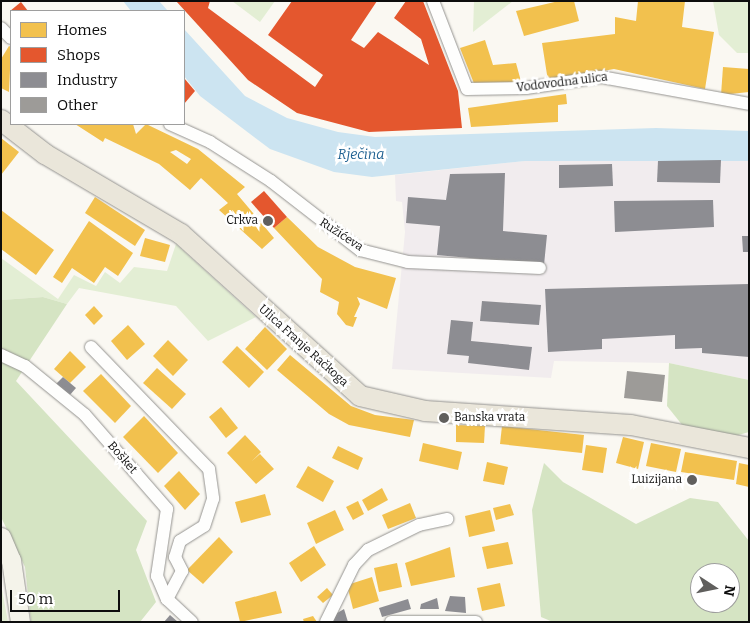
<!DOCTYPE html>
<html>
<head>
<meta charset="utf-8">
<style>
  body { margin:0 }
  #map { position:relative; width:750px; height:623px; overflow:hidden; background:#faf8f2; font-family:Bitter,serif }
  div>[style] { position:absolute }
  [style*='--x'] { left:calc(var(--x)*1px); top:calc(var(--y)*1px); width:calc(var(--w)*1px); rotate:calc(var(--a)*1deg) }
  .industrial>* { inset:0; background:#f1ecee }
  .green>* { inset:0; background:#e3eed4 }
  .forest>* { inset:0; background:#d5e4c3 }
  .water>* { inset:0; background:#cce4f1 }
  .homes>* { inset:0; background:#f2c14e }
  .shops>* { inset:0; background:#e4572e }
  .industry>* { inset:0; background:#8d8d92 }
  .building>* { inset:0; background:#9d9b98 }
  .roads { filter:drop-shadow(0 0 1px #949390) drop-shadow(0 0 1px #949390) }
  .street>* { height:12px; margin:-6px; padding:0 6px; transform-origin:6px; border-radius:6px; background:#fefefd }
  .secondary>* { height:19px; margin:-9.5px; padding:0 9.5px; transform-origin:9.5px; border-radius:9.5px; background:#f4f3ea }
  .primary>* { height:20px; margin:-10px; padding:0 10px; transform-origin:10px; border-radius:10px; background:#eae6da }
  .dots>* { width:14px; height:14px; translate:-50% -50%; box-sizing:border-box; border:2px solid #fff; border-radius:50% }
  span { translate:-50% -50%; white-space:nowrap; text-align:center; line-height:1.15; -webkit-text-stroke:5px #fff; paint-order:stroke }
  .street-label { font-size:12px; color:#0d0d0d }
  .poi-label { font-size:12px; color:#0d0d0d }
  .right { translate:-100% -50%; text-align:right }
  .left { translate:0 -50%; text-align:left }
  .water-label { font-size:14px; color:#226393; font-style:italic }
  .frame { position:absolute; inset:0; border:2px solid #0d0d0d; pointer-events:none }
  .legend { position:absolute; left:10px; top:10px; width:175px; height:115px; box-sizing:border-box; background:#fff; border:1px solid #9e9e9e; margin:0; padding:6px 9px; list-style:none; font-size:15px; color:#0d0d0d }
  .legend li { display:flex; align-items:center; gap:10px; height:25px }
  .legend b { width:25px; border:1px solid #9e9e9e }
  .north { position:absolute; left:690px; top:563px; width:50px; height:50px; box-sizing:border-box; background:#fff; border:1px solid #9e9e9e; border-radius:50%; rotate:101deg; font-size:14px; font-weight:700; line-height:20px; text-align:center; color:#0d0d0d }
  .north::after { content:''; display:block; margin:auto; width:18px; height:22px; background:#605f5d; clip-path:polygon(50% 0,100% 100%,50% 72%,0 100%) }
  .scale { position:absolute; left:10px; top:590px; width:110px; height:22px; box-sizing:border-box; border:2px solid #0d0d0d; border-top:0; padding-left:6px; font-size:15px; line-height:18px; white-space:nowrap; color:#0d0d0d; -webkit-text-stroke:4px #fff; paint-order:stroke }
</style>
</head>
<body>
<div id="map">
  <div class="industrial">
    <i style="clip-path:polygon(525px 161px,749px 161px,749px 380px,669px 363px,554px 361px,551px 378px,392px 369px,405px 232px,402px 202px,396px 201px,395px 175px)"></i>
  </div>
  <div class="green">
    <i style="clip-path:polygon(232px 1px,275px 1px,260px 22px)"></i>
    <i style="clip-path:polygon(474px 1px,513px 1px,473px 32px)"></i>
    <i style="clip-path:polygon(713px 1px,749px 1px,749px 53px,737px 53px,719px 35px)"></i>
    <i style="clip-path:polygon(176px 244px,256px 317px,208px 341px,176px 306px,79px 288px,67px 304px,43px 297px,1px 300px,1px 258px,58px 299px,74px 275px,96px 286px,105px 272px,120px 283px,134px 267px,167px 271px)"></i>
    <i style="clip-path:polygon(1px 584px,8px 622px,1px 622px)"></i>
  </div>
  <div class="forest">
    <i style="clip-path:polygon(43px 297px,67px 304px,16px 381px,147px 521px,136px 550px,156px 602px,140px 622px,31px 622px,25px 567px,1px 517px,1px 300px)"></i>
    <i style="clip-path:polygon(669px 363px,749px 380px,749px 432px,735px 436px,683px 426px,667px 406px)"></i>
    <i style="clip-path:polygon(evenodd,544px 463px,563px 482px,636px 524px,690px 498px,718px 502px,749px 541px,749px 622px,553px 622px,541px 617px,532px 510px,544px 463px,700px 573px,730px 573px,730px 603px,700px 603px,700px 573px)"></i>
  </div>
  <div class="water">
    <i style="clip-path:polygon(123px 1px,159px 1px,168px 11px,131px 11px)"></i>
    <i style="clip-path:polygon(184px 29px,245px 96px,287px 118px,338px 132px,375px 137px,656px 128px,749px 131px,749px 161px,525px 161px,372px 177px,334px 172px,270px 149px,200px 96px,184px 76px)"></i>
  </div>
  <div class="homes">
    <i style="clip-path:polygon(559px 1px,574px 1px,579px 21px,524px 36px,516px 11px)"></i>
    <i style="clip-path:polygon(638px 1px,685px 1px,682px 27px,714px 32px,705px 89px,614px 69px,548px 81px,542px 43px,615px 34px,615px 17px,636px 21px)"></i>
    <i style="clip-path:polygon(485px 40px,493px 65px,516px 63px,522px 85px,475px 86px,460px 48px)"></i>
    <i style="clip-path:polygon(9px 46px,11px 47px,9px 92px,1px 88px,1px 59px)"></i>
    <i style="clip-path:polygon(723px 67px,749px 69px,749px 92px,721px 95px)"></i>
    <i style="clip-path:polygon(566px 94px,567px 104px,558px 105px,558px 122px,471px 127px,468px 108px)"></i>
    <i style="clip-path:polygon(evenodd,75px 124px,133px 124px,136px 134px,146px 124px,198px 149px,245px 187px,237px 194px,274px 238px,262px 249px,219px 210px,228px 203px,201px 178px,190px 190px,159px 164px,105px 138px,103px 142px,75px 124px,176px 150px,191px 159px,187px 164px,170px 152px,176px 150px)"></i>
    <i style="clip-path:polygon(1px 138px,19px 152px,1px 175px)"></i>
    <i style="clip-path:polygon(95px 197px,145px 230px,135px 246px,85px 213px)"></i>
    <i style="clip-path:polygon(1px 210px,54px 250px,36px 275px,1px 249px)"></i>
    <i style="clip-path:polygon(287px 217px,318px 247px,355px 267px,396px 278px,387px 309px,357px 297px,360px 304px,354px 317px,357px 317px,353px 327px,346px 325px,337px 314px,339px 302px,320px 292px,322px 279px,274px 228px)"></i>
    <i style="clip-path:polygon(89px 221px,133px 253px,118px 276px,105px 267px,94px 283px,72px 268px,62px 283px,53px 277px)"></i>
    <i style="clip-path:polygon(145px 238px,170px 245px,165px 262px,140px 256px)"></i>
    <i style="clip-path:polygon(94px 306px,103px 316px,94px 325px,85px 315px)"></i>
    <i style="clip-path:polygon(128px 325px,145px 344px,127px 360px,111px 341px)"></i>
    <i style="clip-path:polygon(265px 327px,287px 349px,267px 370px,245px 349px)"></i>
    <i style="clip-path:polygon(168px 340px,188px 360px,173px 376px,153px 356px)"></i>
    <i style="clip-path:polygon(237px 346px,264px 372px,249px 388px,222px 362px)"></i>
    <i style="clip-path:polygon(70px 351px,86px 367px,70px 383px,54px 369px)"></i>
    <i style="clip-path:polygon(290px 355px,351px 406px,375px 415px,414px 420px,410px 437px,349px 425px,329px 414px,277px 370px)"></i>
    <i style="clip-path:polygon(157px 368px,186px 394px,172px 409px,143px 383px)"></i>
    <i style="clip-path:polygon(101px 374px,131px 406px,115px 423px,83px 391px)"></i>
    <i style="clip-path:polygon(221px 407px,238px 428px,226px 438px,209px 417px)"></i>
    <i style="clip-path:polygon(144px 416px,178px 453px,158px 473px,123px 437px)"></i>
    <i style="clip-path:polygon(456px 425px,485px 426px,484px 443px,456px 442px)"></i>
    <i style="clip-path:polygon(502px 426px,584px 435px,582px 453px,500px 444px)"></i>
    <i style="clip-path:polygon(245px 435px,261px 452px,252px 461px,260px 454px,274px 469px,256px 484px,227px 453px)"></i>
    <i style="clip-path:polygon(623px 437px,644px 442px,638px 469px,616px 463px)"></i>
    <i style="clip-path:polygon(423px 443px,462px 452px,458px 470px,419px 461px)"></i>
    <i style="clip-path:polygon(651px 443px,681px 449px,676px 472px,646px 466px)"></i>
    <i style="clip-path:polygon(586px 445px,607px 448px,603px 473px,582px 470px)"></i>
    <i style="clip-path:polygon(338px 446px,363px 458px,358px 470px,332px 458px)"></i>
    <i style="clip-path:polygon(685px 452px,737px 461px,734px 480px,681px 472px)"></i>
    <i style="clip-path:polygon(487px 462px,508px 467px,504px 485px,483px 481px)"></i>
    <i style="clip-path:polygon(739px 463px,749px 465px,749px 487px,736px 484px)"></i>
    <i style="clip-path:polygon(308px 466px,334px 481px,323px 502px,296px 487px)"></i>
    <i style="clip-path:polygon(179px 471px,200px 494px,185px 510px,164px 486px)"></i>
    <i style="clip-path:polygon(382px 488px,388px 500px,368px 511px,362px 500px)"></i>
    <i style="clip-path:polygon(265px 494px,271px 515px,241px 523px,235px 502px)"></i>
    <i style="clip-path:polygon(358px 501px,364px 514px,353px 520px,346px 507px)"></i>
    <i style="clip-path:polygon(410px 503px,416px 518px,388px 529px,382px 515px)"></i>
    <i style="clip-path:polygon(510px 504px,514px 515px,496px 520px,493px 508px)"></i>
    <i style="clip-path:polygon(335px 510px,344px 530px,316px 544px,307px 523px)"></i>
    <i style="clip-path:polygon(490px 510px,495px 531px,469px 537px,465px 516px)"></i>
    <i style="clip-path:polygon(219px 537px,233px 552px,203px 584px,187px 570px)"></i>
    <i style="clip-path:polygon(508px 542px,513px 564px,487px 569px,482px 547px)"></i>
    <i style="clip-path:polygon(314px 546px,326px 565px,301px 582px,289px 563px)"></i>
    <i style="clip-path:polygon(450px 547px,455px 577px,411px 586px,405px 563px)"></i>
    <i style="clip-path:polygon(397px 563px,402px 587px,379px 592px,374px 568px)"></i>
    <i style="clip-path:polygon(372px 577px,379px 601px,353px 609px,347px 585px)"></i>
    <i style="clip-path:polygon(500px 583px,505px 606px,482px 611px,477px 588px)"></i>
    <i style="clip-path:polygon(327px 588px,333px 595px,323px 603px,317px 597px)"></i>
    <i style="clip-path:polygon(276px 591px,282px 613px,240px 622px,235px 602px)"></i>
    <i style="clip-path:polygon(313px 616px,317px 622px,304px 622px,303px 619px)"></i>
  </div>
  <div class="shops">
    <i style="clip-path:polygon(176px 1px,210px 1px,208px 8px,315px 87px,323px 75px,268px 35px,292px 1px,377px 1px,351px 40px,364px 48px,378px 32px,429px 65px,421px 39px,394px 18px,406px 1px,423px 1px,458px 91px,462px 128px,369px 132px,297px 113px,248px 80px)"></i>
    <i style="clip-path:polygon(21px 2px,28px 11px,10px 11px)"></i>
    <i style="clip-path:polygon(184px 78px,195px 91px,184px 104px)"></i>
    <i style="clip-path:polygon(264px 191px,287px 217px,274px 228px,251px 202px)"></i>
  </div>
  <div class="industry">
    <i style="clip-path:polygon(721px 160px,720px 183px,657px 182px,658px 161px)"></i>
    <i style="clip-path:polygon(612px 164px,613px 186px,559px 188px,559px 165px)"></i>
    <i style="clip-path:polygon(505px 173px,503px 231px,547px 235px,544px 265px,437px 255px,440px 226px,406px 223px,408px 197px,446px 200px,450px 174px)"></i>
    <i style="clip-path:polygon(713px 200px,714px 227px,615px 232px,614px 201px)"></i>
    <i style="clip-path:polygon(742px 236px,749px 236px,749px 252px,743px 252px)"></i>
    <i style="clip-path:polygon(749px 284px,749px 357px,702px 353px,702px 348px,675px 349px,675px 335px,602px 339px,602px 349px,548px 352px,545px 289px)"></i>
    <i style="clip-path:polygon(482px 301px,541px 305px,539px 325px,480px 321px)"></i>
    <i style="clip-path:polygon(451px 320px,473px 322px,471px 341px,532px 347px,529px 370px,468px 363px,469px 356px,447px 354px)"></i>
    <i style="clip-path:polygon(63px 377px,76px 388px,69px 396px,55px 385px)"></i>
    <i style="clip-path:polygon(450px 596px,465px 597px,466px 613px,445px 611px)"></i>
    <i style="clip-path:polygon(437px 598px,439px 609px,420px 609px,421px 604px)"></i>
    <i style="clip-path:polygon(408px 599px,411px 609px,382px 617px,379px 608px)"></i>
    <i style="clip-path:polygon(344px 609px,348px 622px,333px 622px,332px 616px)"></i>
    <i style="clip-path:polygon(170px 615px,178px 622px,164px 622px)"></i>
  </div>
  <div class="building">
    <i style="clip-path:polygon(627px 371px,665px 375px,662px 402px,624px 398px)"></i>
  </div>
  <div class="roads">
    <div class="street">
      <i style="--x:433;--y:1;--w:94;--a:68.9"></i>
      <i style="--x:467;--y:89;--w:59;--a:-1"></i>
      <i style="--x:526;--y:88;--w:76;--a:-8.3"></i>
      <i style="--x:601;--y:77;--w:150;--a:10.3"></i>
      <i style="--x:1;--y:28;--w:14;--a:45"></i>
      <i style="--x:170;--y:124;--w:44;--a:24.2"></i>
      <i style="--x:210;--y:142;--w:72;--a:32.6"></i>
      <i style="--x:271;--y:181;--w:113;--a:37.8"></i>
      <i style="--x:360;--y:250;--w:49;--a:14"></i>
      <i style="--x:408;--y:262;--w:132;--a:2.6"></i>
      <i style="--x:91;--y:347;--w:170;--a:46"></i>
      <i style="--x:209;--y:469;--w:30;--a:82"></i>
      <i style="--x:213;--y:499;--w:28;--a:108"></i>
      <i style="--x:204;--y:526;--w:28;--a:148"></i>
      <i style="--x:180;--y:541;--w:17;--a:107"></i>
      <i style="--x:175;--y:557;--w:16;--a:63"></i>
      <i style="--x:182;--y:571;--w:32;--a:118"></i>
      <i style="--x:1;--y:355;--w:26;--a:25"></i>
      <i style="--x:25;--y:366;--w:77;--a:39.2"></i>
      <i style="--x:85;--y:415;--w:125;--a:48.9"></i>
      <i style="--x:167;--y:509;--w:68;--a:98.5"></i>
      <i style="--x:157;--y:576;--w:25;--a:67"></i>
      <i style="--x:167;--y:599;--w:34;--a:43"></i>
      <i style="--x:326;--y:622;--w:64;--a:-63.8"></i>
      <i style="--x:354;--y:565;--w:21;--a:-47"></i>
      <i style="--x:368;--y:550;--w:57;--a:-26.1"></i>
      <i style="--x:419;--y:525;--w:29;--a:-12"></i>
      <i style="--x:391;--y:622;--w:85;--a:0"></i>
    </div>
    <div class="secondary">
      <i style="--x:1;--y:537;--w:25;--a:67"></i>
      <i style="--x:11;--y:560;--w:63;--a:81.7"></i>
    </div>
    <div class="primary">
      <i style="--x:1;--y:120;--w:56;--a:37.7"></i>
      <i style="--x:45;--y:154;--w:158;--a:30.5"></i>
      <i style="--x:181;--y:234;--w:241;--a:42.1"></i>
      <i style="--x:360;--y:396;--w:67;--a:13"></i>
      <i style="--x:425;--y:411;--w:206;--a:3.9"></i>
      <i style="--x:631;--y:425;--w:120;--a:11"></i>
    </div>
  </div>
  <div class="dots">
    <i style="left:268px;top:221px;background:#605f5d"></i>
    <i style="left:444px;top:418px;background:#605f5d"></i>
    <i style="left:692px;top:480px;background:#605f5d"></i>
  </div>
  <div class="street-label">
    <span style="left:562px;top:83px;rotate:-7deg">Vodovodna ulica</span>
    <span style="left:341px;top:235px;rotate:33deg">Ružićeva</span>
    <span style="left:303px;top:346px;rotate:42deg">Ulica Franje Račkoga</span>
    <span style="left:122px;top:458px;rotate:49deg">Bošket</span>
  </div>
  <div class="poi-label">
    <span class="right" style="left:258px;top:221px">Crkva</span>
    <span class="left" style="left:454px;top:418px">Banska vrata</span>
    <span class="right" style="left:682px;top:480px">Luizijana</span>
  </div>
  <div class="water-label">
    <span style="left:361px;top:155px">Rječina</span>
  </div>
  <div class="frame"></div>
  <ul class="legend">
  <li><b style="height:14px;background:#f2c14e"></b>Homes</li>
  <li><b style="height:14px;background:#e4572e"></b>Shops</li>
  <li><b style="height:14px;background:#8d8d92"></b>Industry</li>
  <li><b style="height:14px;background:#9d9b98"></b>Other</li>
  </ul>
  <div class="north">N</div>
  <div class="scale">50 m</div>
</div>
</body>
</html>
